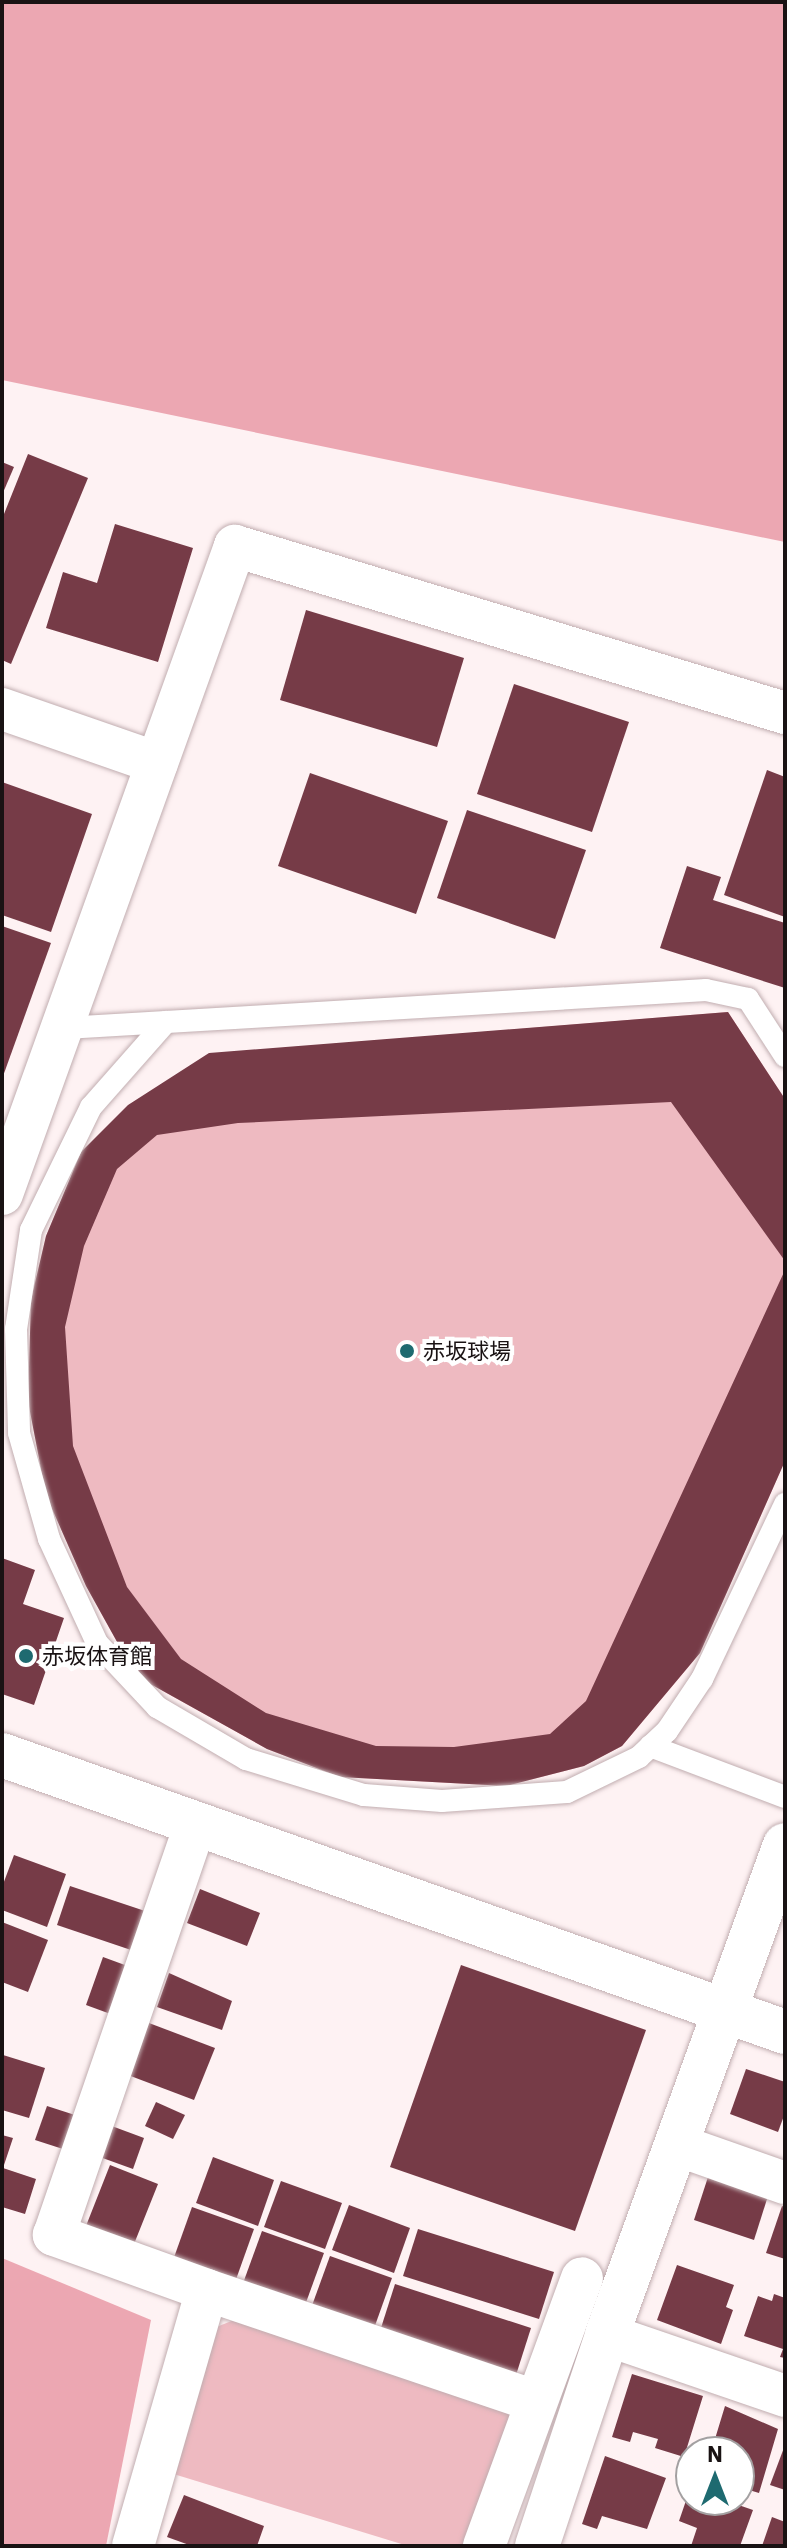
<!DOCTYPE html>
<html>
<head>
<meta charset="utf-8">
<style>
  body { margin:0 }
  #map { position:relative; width:787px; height:2548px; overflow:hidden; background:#fef2f3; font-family:"IBM Plex Sans","Noto Sans JP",sans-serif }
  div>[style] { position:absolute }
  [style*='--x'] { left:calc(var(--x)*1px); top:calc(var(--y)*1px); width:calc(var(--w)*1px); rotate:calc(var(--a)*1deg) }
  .green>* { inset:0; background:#eebac1 }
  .forest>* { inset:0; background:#eca7b2 }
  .building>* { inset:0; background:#763b47 }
  .roads { filter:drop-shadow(0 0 2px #c1adb0) drop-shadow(0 0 2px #c1adb0) }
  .service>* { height:22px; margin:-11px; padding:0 11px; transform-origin:11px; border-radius:11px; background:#fff }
  .minor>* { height:42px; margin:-21px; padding:0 21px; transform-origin:21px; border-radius:21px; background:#fff }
  .tertiary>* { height:44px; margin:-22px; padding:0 22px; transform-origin:22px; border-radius:22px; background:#fff }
  .dots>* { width:22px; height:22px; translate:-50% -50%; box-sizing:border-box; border:4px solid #fff; border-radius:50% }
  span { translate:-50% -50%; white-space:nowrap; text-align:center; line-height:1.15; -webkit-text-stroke:8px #fff; paint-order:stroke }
  .poi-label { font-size:22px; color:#191213 }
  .left { translate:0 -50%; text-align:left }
  .frame { position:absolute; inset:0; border:4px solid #191213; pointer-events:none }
  .north { position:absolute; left:675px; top:2436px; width:80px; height:80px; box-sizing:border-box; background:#fff; border:2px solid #a3a0a1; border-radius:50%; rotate:0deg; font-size:22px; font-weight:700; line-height:32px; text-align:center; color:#191213 }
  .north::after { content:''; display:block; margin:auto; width:28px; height:36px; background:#1e6a70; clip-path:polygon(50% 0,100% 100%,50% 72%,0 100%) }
</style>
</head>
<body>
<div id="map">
  <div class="green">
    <i style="clip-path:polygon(728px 1012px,785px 1099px,785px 1461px,700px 1653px,622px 1746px,584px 1766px,506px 1786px,340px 1777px,267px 1749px,136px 1676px,86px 1586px,46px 1495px,28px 1401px,31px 1300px,46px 1236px,81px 1153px,209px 1054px)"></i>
    <i style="clip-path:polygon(239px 2318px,507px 2405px,512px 2432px,467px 2546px,408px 2546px,167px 2472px,214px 2328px)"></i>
  </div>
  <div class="forest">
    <i style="clip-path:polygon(2px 2px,785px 2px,785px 542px,2px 380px)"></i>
    <i style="clip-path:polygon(2px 2258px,151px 2320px,106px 2546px,2px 2546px)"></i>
  </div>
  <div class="building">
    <i style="clip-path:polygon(28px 454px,88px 478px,11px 664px,2px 660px,2px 519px)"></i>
    <i style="clip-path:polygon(2px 462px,14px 467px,2px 495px)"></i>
    <i style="clip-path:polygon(115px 524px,193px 548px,158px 662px,46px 628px,63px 572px,97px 583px)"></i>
    <i style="clip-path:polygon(306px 610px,464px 658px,437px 747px,280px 700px)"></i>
    <i style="clip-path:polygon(514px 684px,629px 722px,592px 832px,477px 794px)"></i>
    <i style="clip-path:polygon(767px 770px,785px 777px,785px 917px,724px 895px)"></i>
    <i style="clip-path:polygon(310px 773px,448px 821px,416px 914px,278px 866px)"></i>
    <i style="clip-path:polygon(2px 782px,92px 814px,51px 932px,2px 915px)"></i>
    <i style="clip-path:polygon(467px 810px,586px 850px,555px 939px,437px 898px)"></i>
    <i style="clip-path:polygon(687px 866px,721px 877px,713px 900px,785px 923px,785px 988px,660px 948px)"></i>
    <i style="clip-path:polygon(2px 926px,51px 943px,2px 1079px)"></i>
    <i style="clip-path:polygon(728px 1012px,785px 1099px,785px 1261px,671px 1102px,238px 1123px,157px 1135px,117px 1169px,84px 1246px,65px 1327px,73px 1446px,127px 1587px,181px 1659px,266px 1713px,376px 1746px,454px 1747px,550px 1734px,586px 1701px,785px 1270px,785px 1461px,700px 1653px,622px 1746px,584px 1766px,506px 1786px,340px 1777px,267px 1749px,136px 1676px,86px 1586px,46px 1495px,28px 1401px,31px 1300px,46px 1236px,81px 1152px,128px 1105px,209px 1053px)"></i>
    <i style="clip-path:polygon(2px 1558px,35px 1570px,23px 1604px,64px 1618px,34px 1705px,2px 1694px)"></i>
    <i style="clip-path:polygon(14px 1855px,66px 1874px,47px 1927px,2px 1910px,2px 1887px)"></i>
    <i style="clip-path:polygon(70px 1886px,145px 1911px,131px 1950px,57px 1925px)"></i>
    <i style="clip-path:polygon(200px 1889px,260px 1913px,247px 1946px,187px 1923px)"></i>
    <i style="clip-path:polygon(2px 1922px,48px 1940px,28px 1992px,2px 1982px)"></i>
    <i style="clip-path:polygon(103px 1957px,133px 1968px,116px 2016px,86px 2005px)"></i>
    <i style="clip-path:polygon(461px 1965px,646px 2030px,575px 2231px,390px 2167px)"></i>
    <i style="clip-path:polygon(169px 1973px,232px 2001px,222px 2030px,157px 2007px)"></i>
    <i style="clip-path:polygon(149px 2023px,215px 2048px,194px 2100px,128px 2075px)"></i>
    <i style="clip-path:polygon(3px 2055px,45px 2068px,29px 2118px,2px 2110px)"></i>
    <i style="clip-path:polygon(746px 2069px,785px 2082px,785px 2113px,778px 2132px,730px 2114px)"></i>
    <i style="clip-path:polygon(156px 2102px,185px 2115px,173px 2139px,145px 2126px)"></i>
    <i style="clip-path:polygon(47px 2106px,78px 2116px,66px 2150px,35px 2140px)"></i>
    <i style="clip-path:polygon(109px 2125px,144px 2138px,133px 2169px,97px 2156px)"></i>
    <i style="clip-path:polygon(2px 2135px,13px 2138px,3px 2168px,36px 2179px,25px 2214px,2px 2207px)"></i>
    <i style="clip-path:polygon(213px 2157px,274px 2180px,258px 2226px,196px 2203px)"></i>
    <i style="clip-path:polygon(110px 2165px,158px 2184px,132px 2249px,84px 2231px)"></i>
    <i style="clip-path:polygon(708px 2177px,768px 2196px,754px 2240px,694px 2220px)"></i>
    <i style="clip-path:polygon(281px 2181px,342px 2203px,325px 2249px,264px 2227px)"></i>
    <i style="clip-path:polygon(349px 2205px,410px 2228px,394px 2273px,332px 2250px)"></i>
    <i style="clip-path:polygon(782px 2206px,785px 2207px,785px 2259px,766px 2253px)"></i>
    <i style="clip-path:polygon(192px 2207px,254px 2229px,234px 2285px,172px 2263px)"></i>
    <i style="clip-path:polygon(418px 2229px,554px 2272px,539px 2319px,403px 2276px)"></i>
    <i style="clip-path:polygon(262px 2231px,324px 2253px,304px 2308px,242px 2286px)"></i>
    <i style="clip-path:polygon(330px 2256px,392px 2278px,372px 2334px,310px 2311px)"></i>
    <i style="clip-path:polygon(677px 2265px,734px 2285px,726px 2307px,733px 2310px,721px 2344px,657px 2320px)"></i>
    <i style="clip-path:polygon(395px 2284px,531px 2328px,516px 2375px,380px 2331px)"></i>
    <i style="clip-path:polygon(774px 2294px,785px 2298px,785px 2358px,780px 2357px,783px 2349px,744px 2336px,758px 2296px,772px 2301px)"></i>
    <i style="clip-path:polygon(632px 2374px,703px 2396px,684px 2457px,655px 2448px,658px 2439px,633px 2432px,630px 2442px,612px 2437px)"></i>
    <i style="clip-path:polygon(725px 2406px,778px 2429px,759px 2493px,739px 2487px,739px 2452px,711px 2452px)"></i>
    <i style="clip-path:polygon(785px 2445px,785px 2490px,770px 2485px)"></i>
    <i style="clip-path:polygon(605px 2456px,666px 2478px,647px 2529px,602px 2516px,597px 2529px,582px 2524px)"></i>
    <i style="clip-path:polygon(690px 2489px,691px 2500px,724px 2500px,753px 2510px,740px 2546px,691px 2546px,697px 2528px,679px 2521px)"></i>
    <i style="clip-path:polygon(184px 2495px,264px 2526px,257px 2546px,192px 2546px,167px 2537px)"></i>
    <i style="clip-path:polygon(772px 2517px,785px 2522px,785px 2546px,762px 2546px)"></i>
  </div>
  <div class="roads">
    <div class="service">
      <i style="--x:166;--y:1022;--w:113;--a:131.4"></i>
      <i style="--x:91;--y:1107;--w:137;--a:116"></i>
      <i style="--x:31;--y:1230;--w:100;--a:98.6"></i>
      <i style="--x:16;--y:1329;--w:104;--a:88.3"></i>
      <i style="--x:19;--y:1433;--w:110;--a:74.2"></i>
      <i style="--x:49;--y:1539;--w:115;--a:65.2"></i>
      <i style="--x:97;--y:1643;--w:88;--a:46.8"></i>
      <i style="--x:157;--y:1707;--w:103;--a:30.3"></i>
      <i style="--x:246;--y:1759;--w:123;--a:17"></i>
      <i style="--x:364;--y:1795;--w:78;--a:4.4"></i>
      <i style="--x:442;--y:1801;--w:125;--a:-4.1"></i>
      <i style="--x:567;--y:1792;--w:80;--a:-25.9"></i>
      <i style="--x:639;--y:1757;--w:38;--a:-43"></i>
      <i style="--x:667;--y:1731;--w:63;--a:-56.1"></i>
      <i style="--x:702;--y:1679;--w:194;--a:-64.6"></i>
      <i style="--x:65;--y:1028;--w:642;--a:-3.39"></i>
      <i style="--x:706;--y:990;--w:43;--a:12.1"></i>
      <i style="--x:748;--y:999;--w:68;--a:57"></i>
      <i style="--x:650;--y:1746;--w:144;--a:20.7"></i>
    </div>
    <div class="minor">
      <i style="--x:2;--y:709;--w:164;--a:19.2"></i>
      <i style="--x:2;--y:1194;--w:689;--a:-70.22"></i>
      <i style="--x:235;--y:546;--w:575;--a:16.89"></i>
      <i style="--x:677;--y:2145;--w:114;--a:19.4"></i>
      <i style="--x:207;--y:2290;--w:346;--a:18.7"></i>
      <i style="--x:607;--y:2335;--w:188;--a:18.9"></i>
      <i style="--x:133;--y:2546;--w:266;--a:-73.9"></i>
      <i style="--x:207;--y:2290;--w:163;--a:-160.2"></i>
      <i style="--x:54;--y:2235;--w:436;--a:-71"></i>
      <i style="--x:484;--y:2546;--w:285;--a:-69.9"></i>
    </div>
    <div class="tertiary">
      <i style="--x:2;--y:1755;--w:831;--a:19.48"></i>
      <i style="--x:537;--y:2546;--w:222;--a:-71.6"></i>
      <i style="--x:607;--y:2335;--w:521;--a:-70.04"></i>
    </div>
  </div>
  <div class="dots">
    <i style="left:407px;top:1351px;background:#1e6a70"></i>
    <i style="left:26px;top:1656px;background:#1e6a70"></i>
  </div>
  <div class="poi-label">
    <span class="left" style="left:423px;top:1351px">赤坂球場</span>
    <span class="left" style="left:42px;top:1656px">赤坂体育館</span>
  </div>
  <div class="frame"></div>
  <div class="north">N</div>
</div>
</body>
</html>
